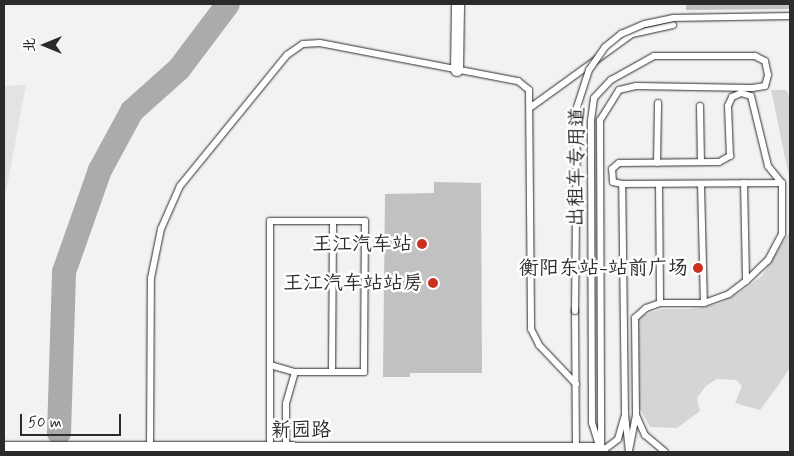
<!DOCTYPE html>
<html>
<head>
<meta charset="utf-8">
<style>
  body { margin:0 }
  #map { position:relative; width:794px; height:456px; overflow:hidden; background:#f2f2f2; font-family:Mynerve,"LXGW WenKai TC",sans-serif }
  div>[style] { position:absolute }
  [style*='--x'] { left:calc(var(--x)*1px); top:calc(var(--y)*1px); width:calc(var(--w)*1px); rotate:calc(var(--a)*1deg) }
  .built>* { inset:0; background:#e3e3e3 }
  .green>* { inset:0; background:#d5d5d5 }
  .river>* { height:24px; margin:-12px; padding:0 12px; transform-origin:12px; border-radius:12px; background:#ababab }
  .building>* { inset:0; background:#c1c1c1 }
  .roads { filter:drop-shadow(0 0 1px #2b2b2b) drop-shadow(0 0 1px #2b2b2b) }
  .service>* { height:6px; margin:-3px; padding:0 3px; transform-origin:3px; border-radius:3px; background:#fff }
  .minor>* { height:12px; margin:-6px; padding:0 6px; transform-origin:6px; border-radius:6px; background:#fff }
  .secondary>* { height:18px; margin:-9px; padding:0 9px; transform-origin:9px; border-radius:9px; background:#fff }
  .bridges { filter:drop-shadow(0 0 1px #2b2b2b) drop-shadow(0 0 1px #2b2b2b) }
  .service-bridge>* { height:6px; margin:-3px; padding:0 3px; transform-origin:3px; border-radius:3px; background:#fff }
  .dots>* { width:14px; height:14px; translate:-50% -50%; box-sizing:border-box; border:2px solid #fff; border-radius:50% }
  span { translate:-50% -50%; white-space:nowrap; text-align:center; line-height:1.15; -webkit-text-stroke:5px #fff; paint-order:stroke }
  .street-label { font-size:20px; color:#2b2b2b }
  .poi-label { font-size:20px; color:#2b2b2b }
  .right { translate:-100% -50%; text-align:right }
  .frame { position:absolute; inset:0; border:5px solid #2b2b2b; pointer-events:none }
  .north { position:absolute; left:20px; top:20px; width:50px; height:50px; -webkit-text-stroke:4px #fff; paint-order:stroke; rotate:270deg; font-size:14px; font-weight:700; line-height:20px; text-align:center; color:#2b2b2b }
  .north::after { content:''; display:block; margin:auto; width:18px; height:22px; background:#2b2b2b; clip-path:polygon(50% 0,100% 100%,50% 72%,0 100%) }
  .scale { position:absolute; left:20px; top:414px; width:101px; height:22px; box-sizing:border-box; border:2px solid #2b2b2b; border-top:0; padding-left:6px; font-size:15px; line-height:18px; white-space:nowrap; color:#2b2b2b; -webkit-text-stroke:4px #fff; paint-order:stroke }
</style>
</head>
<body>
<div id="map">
  <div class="built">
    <i style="clip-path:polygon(26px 85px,4px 203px,4px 86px)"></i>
  </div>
  <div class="green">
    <i style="clip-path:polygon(771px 90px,786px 90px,790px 97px,790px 181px)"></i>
    <i style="clip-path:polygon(790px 231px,790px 368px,777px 387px,760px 410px,735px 403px,742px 386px,736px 380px,717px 379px,706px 386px,697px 398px,700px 411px,677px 428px,650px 427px,639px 407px,636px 327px,641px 316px,662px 309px,692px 309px,718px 304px,740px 292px,762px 276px)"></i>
  </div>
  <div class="river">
    <i style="--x:59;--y:433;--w:161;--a:-88.2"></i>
    <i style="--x:64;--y:272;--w:108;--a:-70.6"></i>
    <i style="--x:100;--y:170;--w:67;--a:-61.5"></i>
    <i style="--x:132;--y:111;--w:63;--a:-41.8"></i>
    <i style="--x:179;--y:69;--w:81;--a:-53"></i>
  </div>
  <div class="building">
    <i style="clip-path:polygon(686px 4px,790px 4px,790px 9px,686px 10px)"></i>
    <i style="clip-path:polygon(434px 182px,481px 183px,482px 373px,410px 373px,410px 377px,383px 377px,385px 194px,434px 193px)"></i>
  </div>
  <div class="roads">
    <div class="service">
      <i style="--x:654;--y:56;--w:101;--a:0"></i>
      <i style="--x:755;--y:56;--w:11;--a:27"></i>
      <i style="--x:765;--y:61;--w:14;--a:78"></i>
      <i style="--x:768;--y:75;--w:11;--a:105"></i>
      <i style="--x:765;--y:86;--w:13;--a:171"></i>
      <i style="--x:752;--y:88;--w:116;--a:-179"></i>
      <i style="--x:636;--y:86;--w:17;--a:167"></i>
      <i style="--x:619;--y:90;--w:36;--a:122"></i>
      <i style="--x:600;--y:120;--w:332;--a:89.8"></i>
      <i style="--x:601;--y:452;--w:30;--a:-107"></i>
      <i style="--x:592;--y:423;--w:303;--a:-90.2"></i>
      <i style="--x:591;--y:120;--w:22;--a:-82"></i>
      <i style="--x:594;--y:98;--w:25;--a:-47"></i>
      <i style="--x:611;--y:80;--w:49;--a:-29.2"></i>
      <i style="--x:700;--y:106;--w:56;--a:89"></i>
      <i style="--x:531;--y:107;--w:125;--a:-35.9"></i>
      <i style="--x:632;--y:34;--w:42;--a:-12.4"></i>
      <i style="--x:657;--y:163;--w:60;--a:-89"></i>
      <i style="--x:744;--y:183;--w:98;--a:88.8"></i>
      <i style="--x:782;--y:183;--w:51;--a:90"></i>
      <i style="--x:782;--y:234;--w:30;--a:118"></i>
      <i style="--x:768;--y:260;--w:30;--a:136"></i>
      <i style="--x:746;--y:281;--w:21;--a:143"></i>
      <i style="--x:729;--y:294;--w:27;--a:160"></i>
      <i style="--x:704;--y:303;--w:44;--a:180"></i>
      <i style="--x:660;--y:303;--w:15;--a:160"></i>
      <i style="--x:646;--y:308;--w:15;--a:138"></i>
      <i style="--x:635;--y:318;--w:97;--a:89.4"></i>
      <i style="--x:636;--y:415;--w:38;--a:101"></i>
      <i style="--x:629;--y:452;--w:38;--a:-96"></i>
      <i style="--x:625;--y:414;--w:230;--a:-90.7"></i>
      <i style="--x:622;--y:184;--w:160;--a:-0.4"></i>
      <i style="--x:622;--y:184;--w:9;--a:-167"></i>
      <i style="--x:613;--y:182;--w:13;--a:-94"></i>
      <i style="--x:612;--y:169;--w:9;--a:-41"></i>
      <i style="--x:619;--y:163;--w:100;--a:-0.6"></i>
      <i style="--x:719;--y:162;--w:13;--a:-29"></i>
      <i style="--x:730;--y:156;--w:50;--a:-92.3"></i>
      <i style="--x:728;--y:106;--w:10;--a:-66"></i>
      <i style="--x:732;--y:97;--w:10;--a:-24"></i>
      <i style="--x:741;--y:93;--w:10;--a:17"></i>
      <i style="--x:751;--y:96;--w:72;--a:76.3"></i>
      <i style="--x:768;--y:166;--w:22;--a:51"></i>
      <i style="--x:659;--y:184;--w:119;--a:89.5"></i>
      <i style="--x:701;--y:184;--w:119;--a:88.6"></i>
      <i style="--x:575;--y:311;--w:139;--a:89.6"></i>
      <i style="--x:270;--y:365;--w:26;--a:16"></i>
      <i style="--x:332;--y:372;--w:151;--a:-89.6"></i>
      <i style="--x:636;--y:415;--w:22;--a:66"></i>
      <i style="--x:645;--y:435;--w:26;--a:40"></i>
      <i style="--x:150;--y:450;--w:172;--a:-89.7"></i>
      <i style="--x:151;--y:278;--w:50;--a:-78.5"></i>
      <i style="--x:161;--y:229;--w:47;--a:-66.2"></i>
      <i style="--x:180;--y:186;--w:169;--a:-50.8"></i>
      <i style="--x:287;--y:55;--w:19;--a:-35"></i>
      <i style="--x:303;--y:44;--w:17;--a:-3"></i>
      <i style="--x:320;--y:43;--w:202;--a:10.9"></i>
      <i style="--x:518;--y:81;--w:14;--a:39"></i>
      <i style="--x:529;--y:90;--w:239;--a:89.5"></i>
      <i style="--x:531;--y:329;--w:18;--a:63"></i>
      <i style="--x:539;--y:345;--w:54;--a:46.5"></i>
      <i style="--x:270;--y:450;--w:229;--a:-90"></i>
      <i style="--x:270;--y:221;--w:95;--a:0"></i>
      <i style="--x:365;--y:221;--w:151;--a:90.4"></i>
      <i style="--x:364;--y:372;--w:69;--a:180"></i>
      <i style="--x:295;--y:372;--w:32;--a:106"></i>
      <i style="--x:286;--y:403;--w:48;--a:90"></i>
      <i style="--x:601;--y:452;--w:21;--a:-37"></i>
      <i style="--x:618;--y:439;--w:22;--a:-74"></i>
    </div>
    <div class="minor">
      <i style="--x:457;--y:70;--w:66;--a:-89.1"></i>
    </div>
    <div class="secondary">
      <i style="--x:4;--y:451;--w:595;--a:0.1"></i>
    </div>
  </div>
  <div class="bridges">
    <div class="service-bridge">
      <i style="--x:575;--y:311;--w:204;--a:-89.4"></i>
      <i style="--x:577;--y:107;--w:39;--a:-72"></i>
      <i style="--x:589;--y:70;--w:28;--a:-55"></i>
      <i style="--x:605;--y:47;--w:21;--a:-39"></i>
      <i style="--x:621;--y:34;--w:26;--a:-23"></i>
      <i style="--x:645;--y:24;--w:29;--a:-12"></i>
      <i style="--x:673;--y:18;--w:117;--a:-1"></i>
    </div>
  </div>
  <div class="dots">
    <i style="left:422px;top:244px;background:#c8321e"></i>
    <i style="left:698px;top:268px;background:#c8321e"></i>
    <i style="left:433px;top:283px;background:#c8321e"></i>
  </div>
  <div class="street-label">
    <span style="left:577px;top:167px;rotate:-89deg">出租车专用道</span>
    <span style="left:301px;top:430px">新园路</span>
  </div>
  <div class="poi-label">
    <span class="right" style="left:412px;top:244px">王江汽车站</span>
    <span class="right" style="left:688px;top:268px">衡阳东站-站前广场</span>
    <span class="right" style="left:423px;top:283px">王江汽车站站房</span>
  </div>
  <div class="frame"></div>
  <div class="north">北</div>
  <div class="scale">50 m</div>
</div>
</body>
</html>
